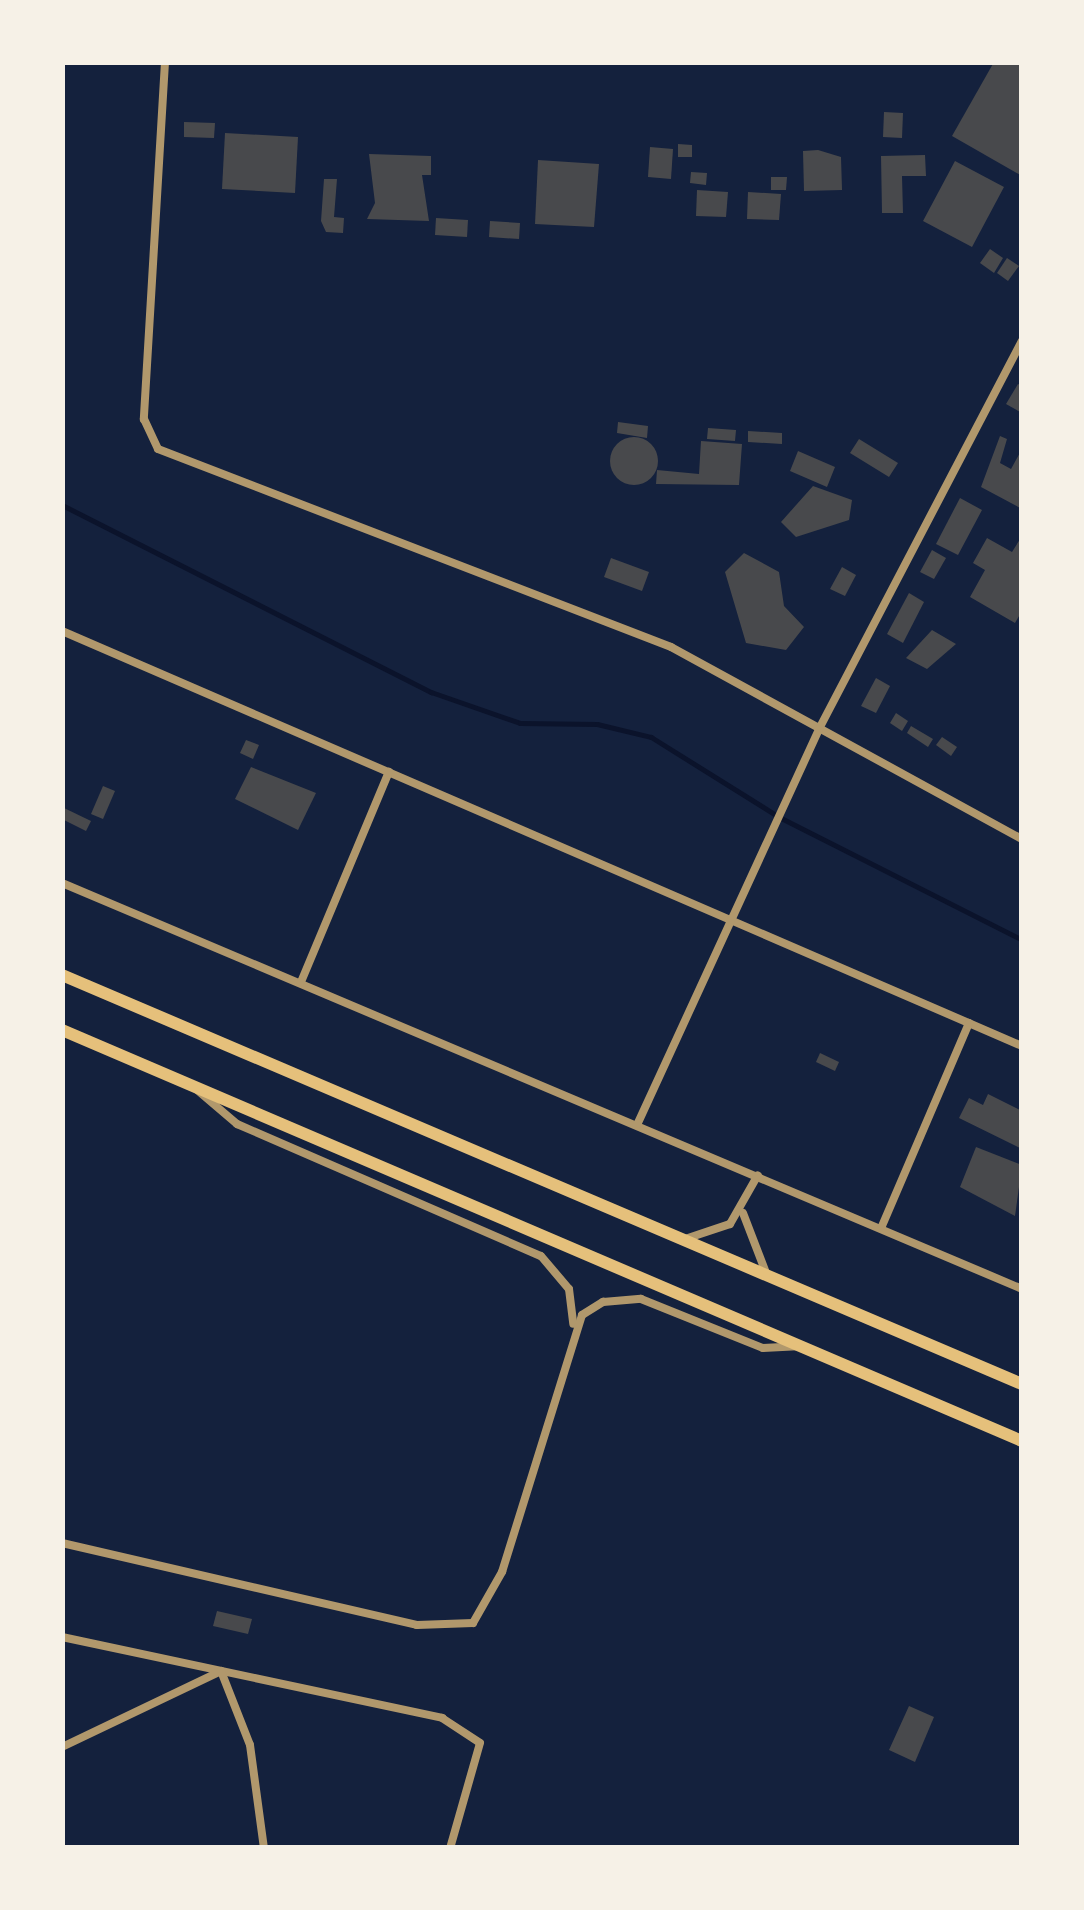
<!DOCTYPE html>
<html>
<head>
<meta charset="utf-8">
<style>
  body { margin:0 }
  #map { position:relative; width:1084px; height:1910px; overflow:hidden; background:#14213d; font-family:"Sofia Sans Condensed",sans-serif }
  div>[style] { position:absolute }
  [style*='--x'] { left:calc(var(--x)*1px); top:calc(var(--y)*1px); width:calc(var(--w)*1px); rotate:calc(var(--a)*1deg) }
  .stream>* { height:5px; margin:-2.5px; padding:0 2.5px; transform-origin:2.5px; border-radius:2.5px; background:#0b132b }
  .building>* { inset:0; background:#48494c }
  .round { border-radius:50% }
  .minor>* { height:8px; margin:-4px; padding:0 4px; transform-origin:4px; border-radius:4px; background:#b1986c }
  .primary>* { height:12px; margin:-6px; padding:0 6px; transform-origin:6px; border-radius:6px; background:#e5c07b }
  span { translate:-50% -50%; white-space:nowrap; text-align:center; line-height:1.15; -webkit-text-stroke:10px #f6f1e7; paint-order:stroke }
  .frame { position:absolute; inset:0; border:65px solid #f6f1e7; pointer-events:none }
</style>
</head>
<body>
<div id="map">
  <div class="stream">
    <i style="--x:62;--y:505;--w:414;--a:26.9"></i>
    <i style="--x:431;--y:692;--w:94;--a:19.2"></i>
    <i style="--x:520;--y:723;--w:77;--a:0.7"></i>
    <i style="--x:597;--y:724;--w:56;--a:13.5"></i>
    <i style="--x:651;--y:737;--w:151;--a:32"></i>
    <i style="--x:779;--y:817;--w:272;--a:26.8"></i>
  </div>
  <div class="building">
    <i style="clip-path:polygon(994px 62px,1022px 62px,1022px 176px,952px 136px)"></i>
    <i style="clip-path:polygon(884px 112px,903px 113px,902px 138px,883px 137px)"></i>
    <i style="clip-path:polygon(184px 122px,215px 123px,214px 138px,184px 137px)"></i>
    <i style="clip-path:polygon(225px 133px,298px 137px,295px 193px,222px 189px)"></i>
    <i style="clip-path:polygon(678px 144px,692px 145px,692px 157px,678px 157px)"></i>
    <i style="clip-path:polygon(650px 147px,673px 149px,671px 179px,648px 177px)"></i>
    <i style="clip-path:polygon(818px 150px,841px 157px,842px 190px,804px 191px,803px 151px)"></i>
    <i style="clip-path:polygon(369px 154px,431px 156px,431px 175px,422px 175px,429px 221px,367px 219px,375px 203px)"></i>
    <i style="clip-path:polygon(925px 155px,926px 176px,902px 176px,903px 213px,882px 213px,881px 156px)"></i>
    <i style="clip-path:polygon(538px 160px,599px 164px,594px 227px,535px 224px)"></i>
    <i style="clip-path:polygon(955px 161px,1004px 187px,972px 247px,923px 221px)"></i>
    <i style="clip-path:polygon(691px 172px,707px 173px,706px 185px,690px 183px)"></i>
    <i style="clip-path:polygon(771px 177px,787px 177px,786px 190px,771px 190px)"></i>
    <i style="clip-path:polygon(324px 179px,337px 179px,334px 217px,344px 218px,343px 233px,326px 232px,321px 221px)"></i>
    <i style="clip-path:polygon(697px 190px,728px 192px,726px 217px,696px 216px)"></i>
    <i style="clip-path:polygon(748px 192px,781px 194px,779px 220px,747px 219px)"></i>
    <i style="clip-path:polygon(436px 218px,468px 220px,467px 237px,435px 235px)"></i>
    <i style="clip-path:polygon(490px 221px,520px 223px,519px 239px,489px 237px)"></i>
    <i style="clip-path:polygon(990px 249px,1003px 258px,994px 273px,980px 263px)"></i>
    <i style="clip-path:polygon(1007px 258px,1019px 266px,1008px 281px,997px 273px)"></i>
    <i style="clip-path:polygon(1018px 384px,1022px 386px,1022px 413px,1006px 404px)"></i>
    <i style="clip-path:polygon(618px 422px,648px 426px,647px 438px,617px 433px)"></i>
    <i style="clip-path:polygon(708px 428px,736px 430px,735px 441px,707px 439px)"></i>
    <i style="clip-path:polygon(748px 431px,782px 433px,782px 444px,748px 442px)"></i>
    <i style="clip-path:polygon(1000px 436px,1007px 439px,1000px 463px,1011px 469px,1022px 449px,1022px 509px,981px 487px)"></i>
    <i class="round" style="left:610px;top:437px;width:48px;height:48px"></i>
    <i style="clip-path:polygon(859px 439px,898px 463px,889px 477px,850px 453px)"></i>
    <i style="clip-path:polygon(701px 441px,742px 444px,739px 485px,656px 484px,657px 470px,699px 474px)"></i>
    <i style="clip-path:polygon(798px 451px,835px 467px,827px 487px,790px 471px)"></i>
    <i style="clip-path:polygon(813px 486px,852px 500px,849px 520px,796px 537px,781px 522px)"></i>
    <i style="clip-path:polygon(960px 498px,982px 510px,958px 555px,936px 544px)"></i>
    <i style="clip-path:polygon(1022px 536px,1022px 611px,1015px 623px,970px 597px,985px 570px,973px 563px,987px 538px,1012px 552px)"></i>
    <i style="clip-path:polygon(932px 550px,946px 558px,934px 579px,920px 572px)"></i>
    <i style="clip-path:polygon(744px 553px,779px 572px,784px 606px,804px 627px,786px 650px,746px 643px,725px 572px)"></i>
    <i style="clip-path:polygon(611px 558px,649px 572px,642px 591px,604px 577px)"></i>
    <i style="clip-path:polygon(842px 567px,856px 575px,845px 596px,830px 589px)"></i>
    <i style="clip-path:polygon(909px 593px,924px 602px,903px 643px,887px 634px)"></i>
    <i style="clip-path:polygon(932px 630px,956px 644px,927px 669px,906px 658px)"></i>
    <i style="clip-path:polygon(876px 678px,890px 686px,876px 713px,861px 706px)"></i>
    <i style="clip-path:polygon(896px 713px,908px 721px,902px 731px,890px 723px)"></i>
    <i style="clip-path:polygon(911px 726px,933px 739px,928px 747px,907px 733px)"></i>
    <i style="clip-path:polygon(942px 737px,957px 747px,951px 756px,936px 745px)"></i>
    <i style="clip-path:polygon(246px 740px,259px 745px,253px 759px,240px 753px)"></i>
    <i style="clip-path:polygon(251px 767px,316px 793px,298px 830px,235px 799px)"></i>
    <i style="clip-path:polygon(103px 786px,115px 791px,103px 819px,91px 814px)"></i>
    <i style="clip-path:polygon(62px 807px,91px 821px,86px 831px,62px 819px)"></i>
    <i style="clip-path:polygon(820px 1053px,839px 1062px,835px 1071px,816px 1062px)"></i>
    <i style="clip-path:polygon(988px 1094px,1022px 1111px,1022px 1149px,959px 1118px,969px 1098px,983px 1105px)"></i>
    <i style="clip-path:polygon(976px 1147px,1022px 1165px,1015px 1216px,960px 1187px)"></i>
    <i style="clip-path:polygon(217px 1611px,252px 1619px,248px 1634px,213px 1626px)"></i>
    <i style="clip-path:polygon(909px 1706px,934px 1717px,915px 1762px,889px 1750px)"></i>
  </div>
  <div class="minor">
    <i style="--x:165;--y:62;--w:358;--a:93.4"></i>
    <i style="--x:144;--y:419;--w:33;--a:65"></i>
    <i style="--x:158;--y:449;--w:550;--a:21.1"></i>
    <i style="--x:671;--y:647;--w:400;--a:28.7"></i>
    <i style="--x:62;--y:631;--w:1046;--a:23.38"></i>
    <i style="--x:62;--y:883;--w:1042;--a:22.92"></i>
    <i style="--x:301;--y:982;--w:228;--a:-67.3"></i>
    <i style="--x:196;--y:1089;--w:54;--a:40.5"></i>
    <i style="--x:237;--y:1124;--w:331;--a:23.5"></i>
    <i style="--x:541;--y:1256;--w:43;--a:49.7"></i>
    <i style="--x:569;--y:1289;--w:35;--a:83"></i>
    <i style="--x:637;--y:1125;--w:436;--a:-65.3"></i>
    <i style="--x:819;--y:729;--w:438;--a:-62.4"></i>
    <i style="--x:743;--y:1213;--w:64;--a:69"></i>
    <i style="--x:882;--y:1226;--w:221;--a:-66.8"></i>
    <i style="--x:685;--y:1239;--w:47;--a:-18.4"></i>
    <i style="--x:730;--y:1224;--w:56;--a:-60.3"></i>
    <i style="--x:62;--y:1543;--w:364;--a:13"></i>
    <i style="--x:417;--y:1625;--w:56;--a:-2"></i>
    <i style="--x:473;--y:1623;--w:59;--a:-60.4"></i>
    <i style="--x:502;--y:1572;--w:269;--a:-72.7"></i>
    <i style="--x:582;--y:1315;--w:25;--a:-32"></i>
    <i style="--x:603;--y:1302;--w:38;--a:-5"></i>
    <i style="--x:641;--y:1299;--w:131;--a:21.9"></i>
    <i style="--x:763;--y:1348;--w:34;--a:-3"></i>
    <i style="--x:62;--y:1637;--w:389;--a:12"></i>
    <i style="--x:442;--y:1718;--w:45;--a:33.3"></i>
    <i style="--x:480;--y:1743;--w:109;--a:105.9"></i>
    <i style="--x:62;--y:1747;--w:176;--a:-25.5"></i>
    <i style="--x:221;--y:1671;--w:79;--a:68.6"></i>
    <i style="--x:250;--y:1745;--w:104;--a:82.3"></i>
  </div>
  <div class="primary">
    <i style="--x:62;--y:975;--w:1043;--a:23.08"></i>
    <i style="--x:62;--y:1030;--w:1044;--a:23.18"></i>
  </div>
  <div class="frame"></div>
</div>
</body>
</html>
